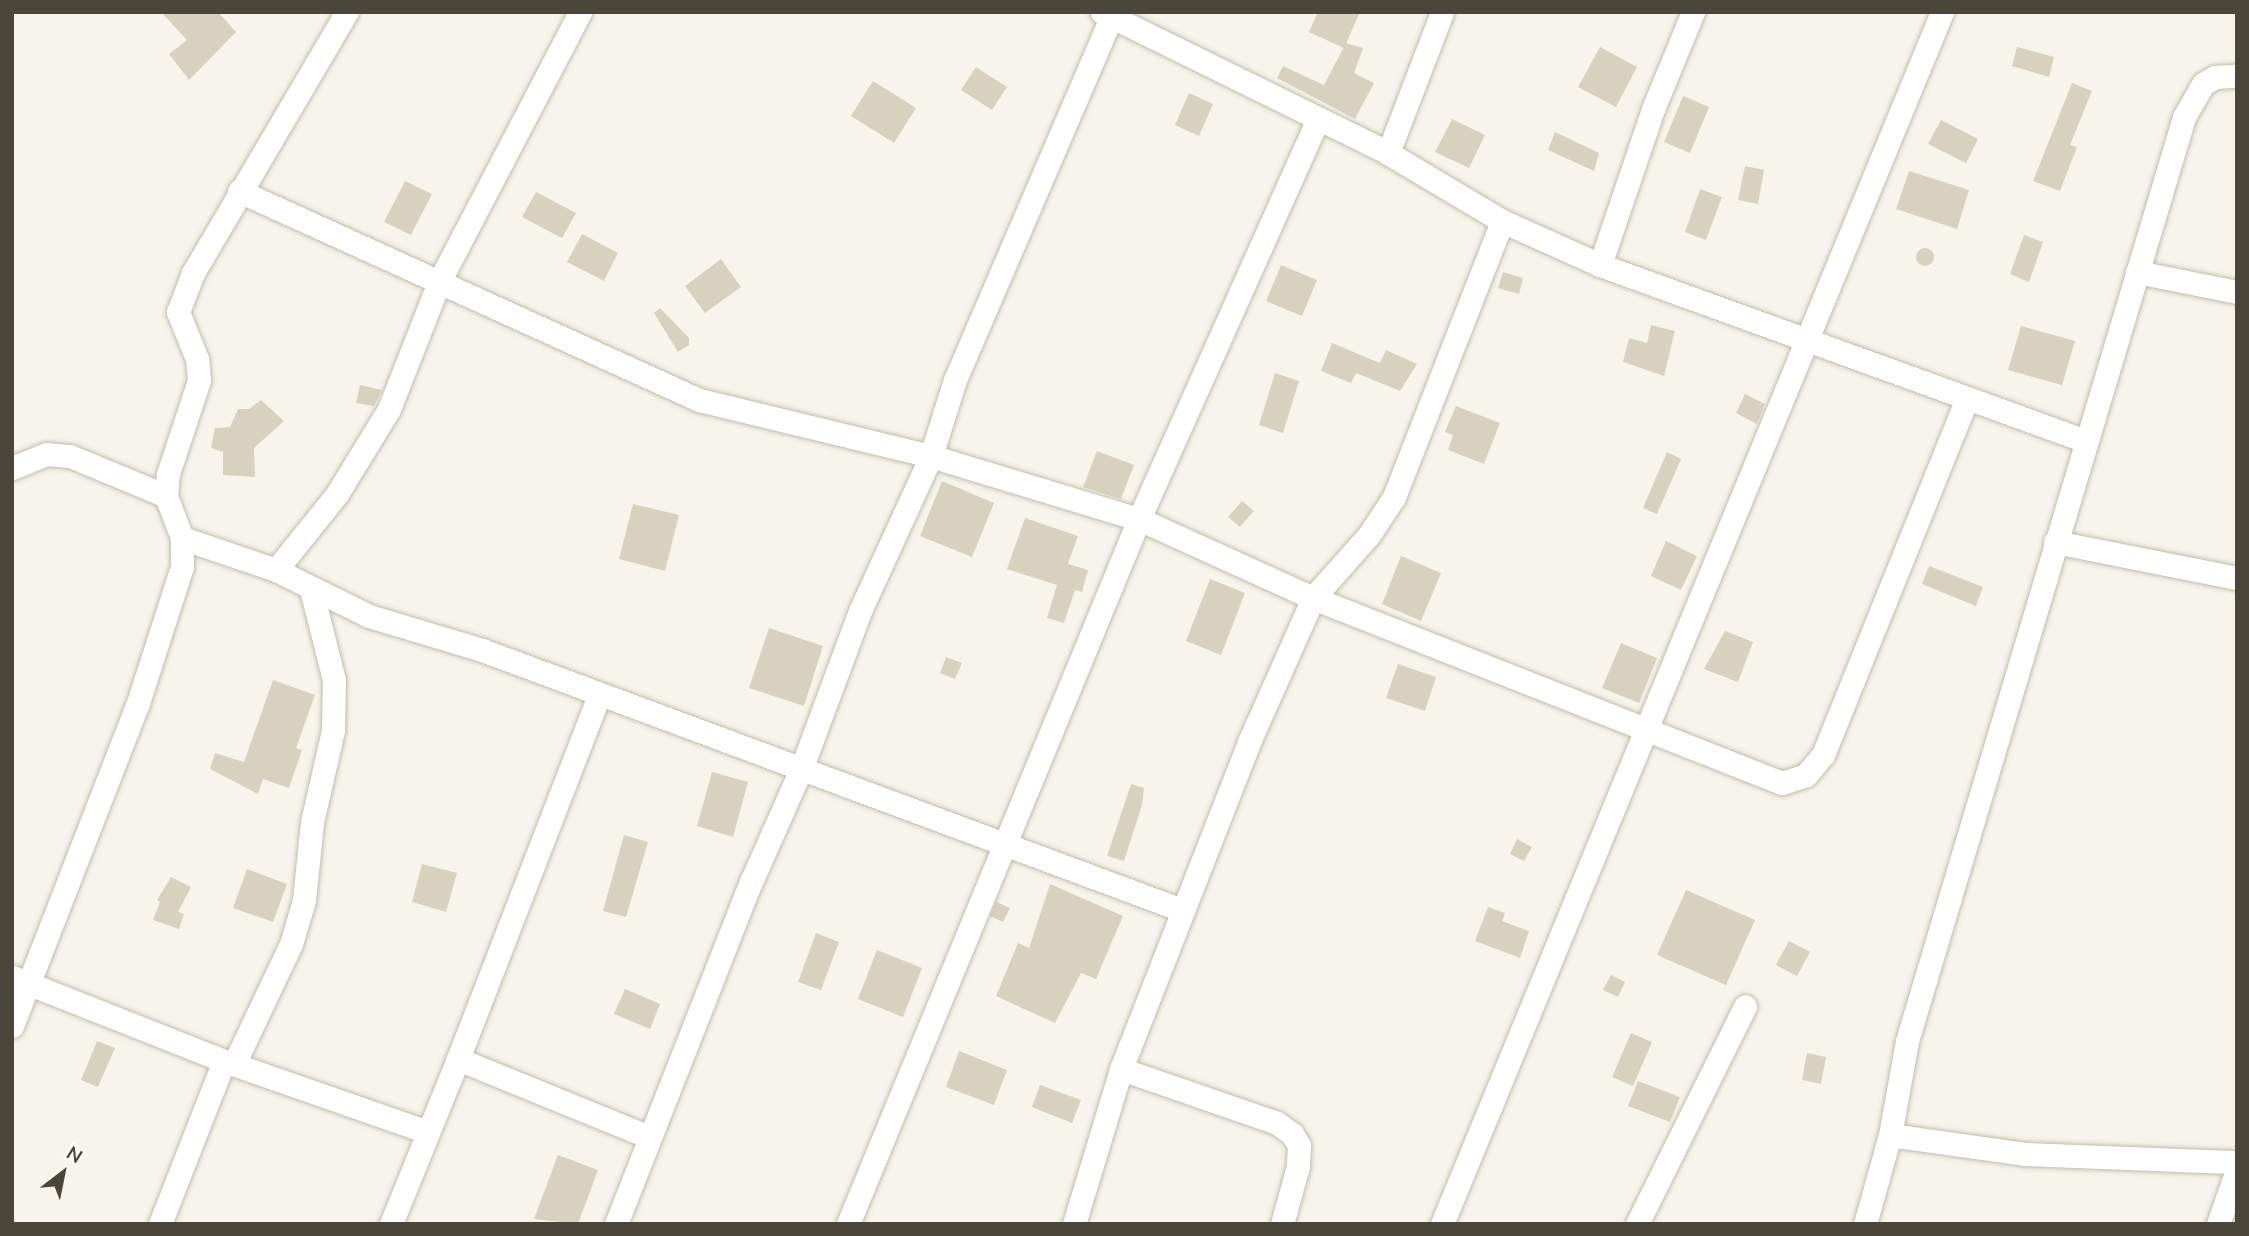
<!DOCTYPE html>
<html>
<head>
<meta charset="utf-8">
<style>
  body { margin:0 }
  #map { position:relative; width:2249px; height:1236px; overflow:hidden; background:#f6f4eb; font-family:"Nunito Sans",sans-serif }
  div>[style] { position:absolute }
  [style*='--x'] { left:calc(var(--x)*1px); top:calc(var(--y)*1px); width:calc(var(--w)*1px); rotate:calc(var(--a)*1deg) }
  .building>* { inset:0; background:#d7d2c0 }
  .round { border-radius:50% }
  .roads { filter:drop-shadow(0 0 2px #c1bdad) drop-shadow(0 0 2px #c1bdad) }
  .minor>* { height:23px; margin:-11.5px; padding:0 11.5px; transform-origin:11.5px; border-radius:11.5px; background:#fff }
  span { translate:-50% -50%; white-space:nowrap; text-align:center; line-height:1.15; -webkit-text-stroke:5px #fff; paint-order:stroke }
  .frame { position:absolute; inset:0; border:14px solid #4a4639; pointer-events:none }
  .north { position:absolute; left:28px; top:1138px; width:70px; height:70px; -webkit-text-stroke:5px #fff; paint-order:stroke; rotate:32deg; font-size:19px; font-weight:700; line-height:28px; text-align:center; color:#4a4639 }
  .north::after { content:''; display:block; margin:auto; width:24px; height:32px; background:#4a4639; clip-path:polygon(50% 0,100% 100%,50% 72%,0 100%) }
</style>
</head>
<body>
<div id="map">
  <div class="building">
    <i style="clip-path:polygon(161px 12px,218px 12px,236px 32px,189px 80px,169px 54px,187px 40px)"></i>
    <i style="clip-path:polygon(1318px 12px,1360px 12px,1344px 48px,1309px 32px)"></i>
    <i style="clip-path:polygon(1346px 43px,1363px 48px,1354px 73px,1374px 83px,1355px 119px,1277px 78px,1283px 66px,1324px 85px)"></i>
    <i style="clip-path:polygon(1600px 47px,1637px 67px,1616px 107px,1578px 87px)"></i>
    <i style="clip-path:polygon(2017px 47px,2054px 57px,2049px 77px,2012px 66px)"></i>
    <i style="clip-path:polygon(976px 67px,1007px 87px,992px 110px,961px 90px)"></i>
    <i style="clip-path:polygon(873px 81px,916px 108px,894px 143px,851px 116px)"></i>
    <i style="clip-path:polygon(2072px 83px,2092px 91px,2070px 145px,2077px 147px,2060px 191px,2033px 181px)"></i>
    <i style="clip-path:polygon(1189px 93px,1213px 104px,1199px 136px,1175px 125px)"></i>
    <i style="clip-path:polygon(1683px 96px,1709px 107px,1690px 153px,1664px 142px)"></i>
    <i style="clip-path:polygon(1452px 119px,1485px 135px,1469px 168px,1435px 152px)"></i>
    <i style="clip-path:polygon(1941px 120px,1978px 139px,1966px 163px,1928px 144px)"></i>
    <i style="clip-path:polygon(1555px 132px,1599px 153px,1594px 171px,1548px 150px)"></i>
    <i style="clip-path:polygon(1745px 166px,1764px 170px,1758px 204px,1738px 200px)"></i>
    <i style="clip-path:polygon(1909px 171px,1969px 190px,1957px 229px,1896px 209px)"></i>
    <i style="clip-path:polygon(405px 181px,432px 194px,411px 235px,384px 222px)"></i>
    <i style="clip-path:polygon(1700px 189px,1722px 197px,1706px 240px,1685px 232px)"></i>
    <i style="clip-path:polygon(536px 192px,576px 213px,562px 238px,522px 217px)"></i>
    <i style="clip-path:polygon(582px 234px,618px 253px,604px 281px,567px 262px)"></i>
    <i style="clip-path:polygon(2024px 235px,2043px 242px,2029px 282px,2010px 274px)"></i>
    <i class="round" style="left:1916px;top:248px;width:18px;height:18px"></i>
    <i style="clip-path:polygon(721px 259px,741px 287px,705px 313px,685px 286px)"></i>
    <i style="clip-path:polygon(1281px 265px,1317px 280px,1302px 316px,1266px 301px)"></i>
    <i style="clip-path:polygon(1503px 272px,1523px 278px,1519px 294px,1498px 288px)"></i>
    <i style="clip-path:polygon(660px 308px,689px 338px,689px 345px,678px 352px,654px 313px)"></i>
    <i style="clip-path:polygon(1651px 325px,1675px 331px,1664px 376px,1623px 362px,1629px 338px,1647px 343px)"></i>
    <i style="clip-path:polygon(2021px 326px,2075px 341px,2062px 385px,2008px 370px)"></i>
    <i style="clip-path:polygon(1332px 343px,1380px 363px,1386px 350px,1417px 364px,1400px 391px,1356px 373px,1351px 383px,1321px 371px)"></i>
    <i style="clip-path:polygon(1275px 373px,1299px 381px,1283px 433px,1259px 425px)"></i>
    <i style="clip-path:polygon(360px 385px,382px 390px,374px 406px,356px 403px)"></i>
    <i style="clip-path:polygon(1745px 394px,1765px 404px,1757px 424px,1736px 413px)"></i>
    <i style="clip-path:polygon(261px 400px,284px 421px,254px 448px,255px 477px,223px 475px,223px 452px,211px 448px,215px 428px,230px 427px,238px 409px,249px 409px)"></i>
    <i style="clip-path:polygon(1456px 406px,1500px 423px,1484px 464px,1448px 450px,1453px 435px,1445px 432px)"></i>
    <i style="clip-path:polygon(1097px 451px,1134px 465px,1121px 499px,1083px 487px)"></i>
    <i style="clip-path:polygon(1667px 452px,1681px 459px,1657px 514px,1643px 508px)"></i>
    <i style="clip-path:polygon(942px 481px,994px 503px,972px 557px,920px 536px)"></i>
    <i style="clip-path:polygon(1242px 501px,1254px 511px,1240px 527px,1228px 517px)"></i>
    <i style="clip-path:polygon(633px 504px,679px 515px,665px 571px,619px 559px)"></i>
    <i style="clip-path:polygon(1025px 518px,1078px 536px,1068px 564px,1088px 570px,1082px 592px,1075px 590px,1064px 623px,1047px 618px,1057px 585px,1007px 569px)"></i>
    <i style="clip-path:polygon(1666px 541px,1697px 556px,1681px 590px,1651px 576px)"></i>
    <i style="clip-path:polygon(1401px 556px,1441px 573px,1421px 621px,1382px 604px)"></i>
    <i style="clip-path:polygon(1929px 566px,1983px 587px,1976px 606px,1922px 584px)"></i>
    <i style="clip-path:polygon(1210px 579px,1245px 593px,1221px 655px,1186px 641px)"></i>
    <i style="clip-path:polygon(769px 628px,823px 646px,804px 706px,749px 688px)"></i>
    <i style="clip-path:polygon(1725px 631px,1753px 642px,1738px 682px,1704px 669px)"></i>
    <i style="clip-path:polygon(1621px 643px,1657px 658px,1639px 703px,1602px 688px)"></i>
    <i style="clip-path:polygon(946px 657px,962px 663px,955px 679px,940px 673px)"></i>
    <i style="clip-path:polygon(1398px 664px,1436px 677px,1425px 711px,1386px 698px)"></i>
    <i style="clip-path:polygon(273px 680px,315px 695px,296px 748px,302px 750px,289px 788px,263px 779px,258px 794px,210px 769px,215px 753px,244px 762px)"></i>
    <i style="clip-path:polygon(712px 772px,748px 782px,733px 837px,697px 826px)"></i>
    <i style="clip-path:polygon(1131px 784px,1144px 788px,1142px 805px,1124px 861px,1107px 856px)"></i>
    <i style="clip-path:polygon(624px 835px,648px 842px,626px 917px,603px 911px)"></i>
    <i style="clip-path:polygon(1517px 839px,1532px 847px,1524px 861px,1510px 854px)"></i>
    <i style="clip-path:polygon(422px 864px,457px 873px,446px 912px,412px 902px)"></i>
    <i style="clip-path:polygon(247px 869px,287px 884px,273px 922px,233px 908px)"></i>
    <i style="clip-path:polygon(171px 877px,191px 887px,178px 912px,184px 914px,179px 929px,153px 920px,160px 902px,157px 900px)"></i>
    <i style="clip-path:polygon(1050px 884px,1123px 916px,1096px 979px,1081px 973px,1055px 1023px,996px 996px,1018px 943px,1029px 948px)"></i>
    <i style="clip-path:polygon(1686px 890px,1755px 920px,1726px 985px,1657px 955px)"></i>
    <i style="clip-path:polygon(996px 902px,1010px 908px,1003px 922px,990px 916px)"></i>
    <i style="clip-path:polygon(1488px 907px,1505px 913px,1502px 921px,1529px 931px,1520px 958px,1475px 941px)"></i>
    <i style="clip-path:polygon(816px 933px,839px 942px,821px 990px,798px 982px)"></i>
    <i style="clip-path:polygon(1789px 941px,1810px 952px,1797px 976px,1776px 965px)"></i>
    <i style="clip-path:polygon(877px 950px,922px 968px,903px 1017px,858px 999px)"></i>
    <i style="clip-path:polygon(1611px 975px,1625px 982px,1618px 997px,1603px 990px)"></i>
    <i style="clip-path:polygon(625px 989px,660px 1004px,650px 1029px,614px 1014px)"></i>
    <i style="clip-path:polygon(1631px 1033px,1652px 1042px,1633px 1086px,1612px 1077px)"></i>
    <i style="clip-path:polygon(97px 1041px,115px 1048px,98px 1087px,81px 1080px)"></i>
    <i style="clip-path:polygon(959px 1051px,1007px 1070px,994px 1105px,946px 1087px)"></i>
    <i style="clip-path:polygon(1807px 1053px,1826px 1057px,1821px 1084px,1802px 1080px)"></i>
    <i style="clip-path:polygon(1638px 1081px,1680px 1097px,1670px 1122px,1628px 1106px)"></i>
    <i style="clip-path:polygon(1040px 1085px,1081px 1100px,1072px 1123px,1032px 1107px)"></i>
    <i style="clip-path:polygon(558px 1155px,598px 1170px,578px 1224px,534px 1219px)"></i>
  </div>
  <div class="roads">
    <div class="minor">
      <i style="--x:1102;--y:12;--w:319;--a:26.2"></i>
      <i style="--x:1388;--y:153;--w:133;--a:30.8"></i>
      <i style="--x:1502;--y:221;--w:107;--a:24.2"></i>
      <i style="--x:1600;--y:265;--w:517;--a:19.91"></i>
      <i style="--x:1388;--y:153;--w:151;--a:-69"></i>
      <i style="--x:239;--y:191;--w:505;--a:24.43"></i>
      <i style="--x:699;--y:400;--w:239;--a:13.6"></i>
      <i style="--x:931;--y:456;--w:217;--a:16.9"></i>
      <i style="--x:1139;--y:519;--w:191;--a:24.4"></i>
      <i style="--x:1313;--y:598;--w:504;--a:21.53"></i>
      <i style="--x:1782;--y:783;--w:25;--a:-18"></i>
      <i style="--x:1806;--y:775;--w:26;--a:-50"></i>
      <i style="--x:1823;--y:755;--w:384;--a:-68"></i>
      <i style="--x:1600;--y:265;--w:165;--a:-71.2"></i>
      <i style="--x:1653;--y:109;--w:105;--a:-67.6"></i>
      <i style="--x:2137;--y:272;--w:102;--a:11.3"></i>
      <i style="--x:12;--y:468;--w:37;--a:-22"></i>
      <i style="--x:46;--y:454;--w:24;--a:5"></i>
      <i style="--x:70;--y:456;--w:104;--a:22.6"></i>
      <i style="--x:182;--y:538;--w:99;--a:18.8"></i>
      <i style="--x:276;--y:570;--w:104;--a:26.3"></i>
      <i style="--x:369;--y:616;--w:118;--a:16.7"></i>
      <i style="--x:482;--y:650;--w:747;--a:20.38"></i>
      <i style="--x:2055;--y:542;--w:186;--a:11.2"></i>
      <i style="--x:276;--y:570;--w:97;--a:-51.2"></i>
      <i style="--x:337;--y:494;--w:100;--a:-58.5"></i>
      <i style="--x:389;--y:409;--w:136;--a:-68.5"></i>
      <i style="--x:439;--y:282;--w:305;--a:-62.4"></i>
      <i style="--x:12;--y:977;--w:228;--a:21.6"></i>
      <i style="--x:224;--y:1061;--w:213;--a:19.2"></i>
      <i style="--x:12;--y:1026;--w:344;--a:-68.7"></i>
      <i style="--x:137;--y:706;--w:146;--a:-72.1"></i>
      <i style="--x:182;--y:567;--w:29;--a:-90"></i>
      <i style="--x:182;--y:538;--w:45;--a:-110.9"></i>
      <i style="--x:166;--y:496;--w:22;--a:-85"></i>
      <i style="--x:168;--y:474;--w:99;--a:-71.7"></i>
      <i style="--x:199;--y:380;--w:21;--a:-95"></i>
      <i style="--x:197;--y:359;--w:51;--a:-112"></i>
      <i style="--x:178;--y:312;--w:42;--a:-69"></i>
      <i style="--x:193;--y:273;--w:303;--a:-59.5"></i>
      <i style="--x:458;--y:1059;--w:389;--a:-68.8"></i>
      <i style="--x:234;--y:1064;--w:133;--a:-64.6"></i>
      <i style="--x:291;--y:944;--w:46;--a:-73.5"></i>
      <i style="--x:304;--y:900;--w:78;--a:-84.1"></i>
      <i style="--x:312;--y:822;--w:94;--a:-77.1"></i>
      <i style="--x:333;--y:730;--w:50;--a:-88.9"></i>
      <i style="--x:334;--y:680;--w:94;--a:-104.2"></i>
      <i style="--x:1121;--y:1069;--w:165;--a:19.1"></i>
      <i style="--x:1277;--y:1123;--w:19;--a:36"></i>
      <i style="--x:1292;--y:1134;--w:13;--a:58"></i>
      <i style="--x:1299;--y:1145;--w:21;--a:93"></i>
      <i style="--x:1298;--y:1166;--w:60;--a:105.4"></i>
      <i style="--x:1890;--y:1135;--w:136;--a:8"></i>
      <i style="--x:2025;--y:1154;--w:212;--a:2.2"></i>
      <i style="--x:160;--y:1224;--w:175;--a:-68.6"></i>
      <i style="--x:391;--y:1224;--w:178;--a:-67.9"></i>
      <i style="--x:458;--y:1059;--w:206;--a:22.2"></i>
      <i style="--x:616;--y:1224;--w:368;--a:-68.5"></i>
      <i style="--x:751;--y:882;--w:126;--a:-66.1"></i>
      <i style="--x:802;--y:767;--w:166;--a:-69.6"></i>
      <i style="--x:860;--y:611;--w:170;--a:-65.4"></i>
      <i style="--x:931;--y:456;--w:80;--a:-72.5"></i>
      <i style="--x:955;--y:380;--w:395;--a:-66.7"></i>
      <i style="--x:848;--y:1224;--w:763;--a:-67.57"></i>
      <i style="--x:1139;--y:519;--w:438;--a:-65.9"></i>
      <i style="--x:1074;--y:1224;--w:162;--a:-73.1"></i>
      <i style="--x:1121;--y:1069;--w:351;--a:-68.6"></i>
      <i style="--x:1249;--y:742;--w:158;--a:-66"></i>
      <i style="--x:1313;--y:598;--w:84;--a:-48.4"></i>
      <i style="--x:1369;--y:535;--w:45;--a:-56.7"></i>
      <i style="--x:1394;--y:497;--w:296;--a:-68.6"></i>
      <i style="--x:1442;--y:1224;--w:1311;--a:-67.58"></i>
      <i style="--x:1637;--y:1224;--w:243;--a:-63.6"></i>
      <i style="--x:1865;--y:1224;--w:92;--a:-74.3"></i>
      <i style="--x:1890;--y:1135;--w:96;--a:-79.7"></i>
      <i style="--x:1907;--y:1041;--w:965;--a:-73.31"></i>
      <i style="--x:2184;--y:117;--w:38;--a:-60"></i>
      <i style="--x:2203;--y:84;--w:14;--a:-30"></i>
      <i style="--x:2215;--y:77;--w:22;--a:-3"></i>
      <i style="--x:2218;--y:1224;--w:57;--a:-70.6"></i>
    </div>
  </div>
  <div class="frame"></div>
  <div class="north">N</div>
</div>
</body>
</html>
